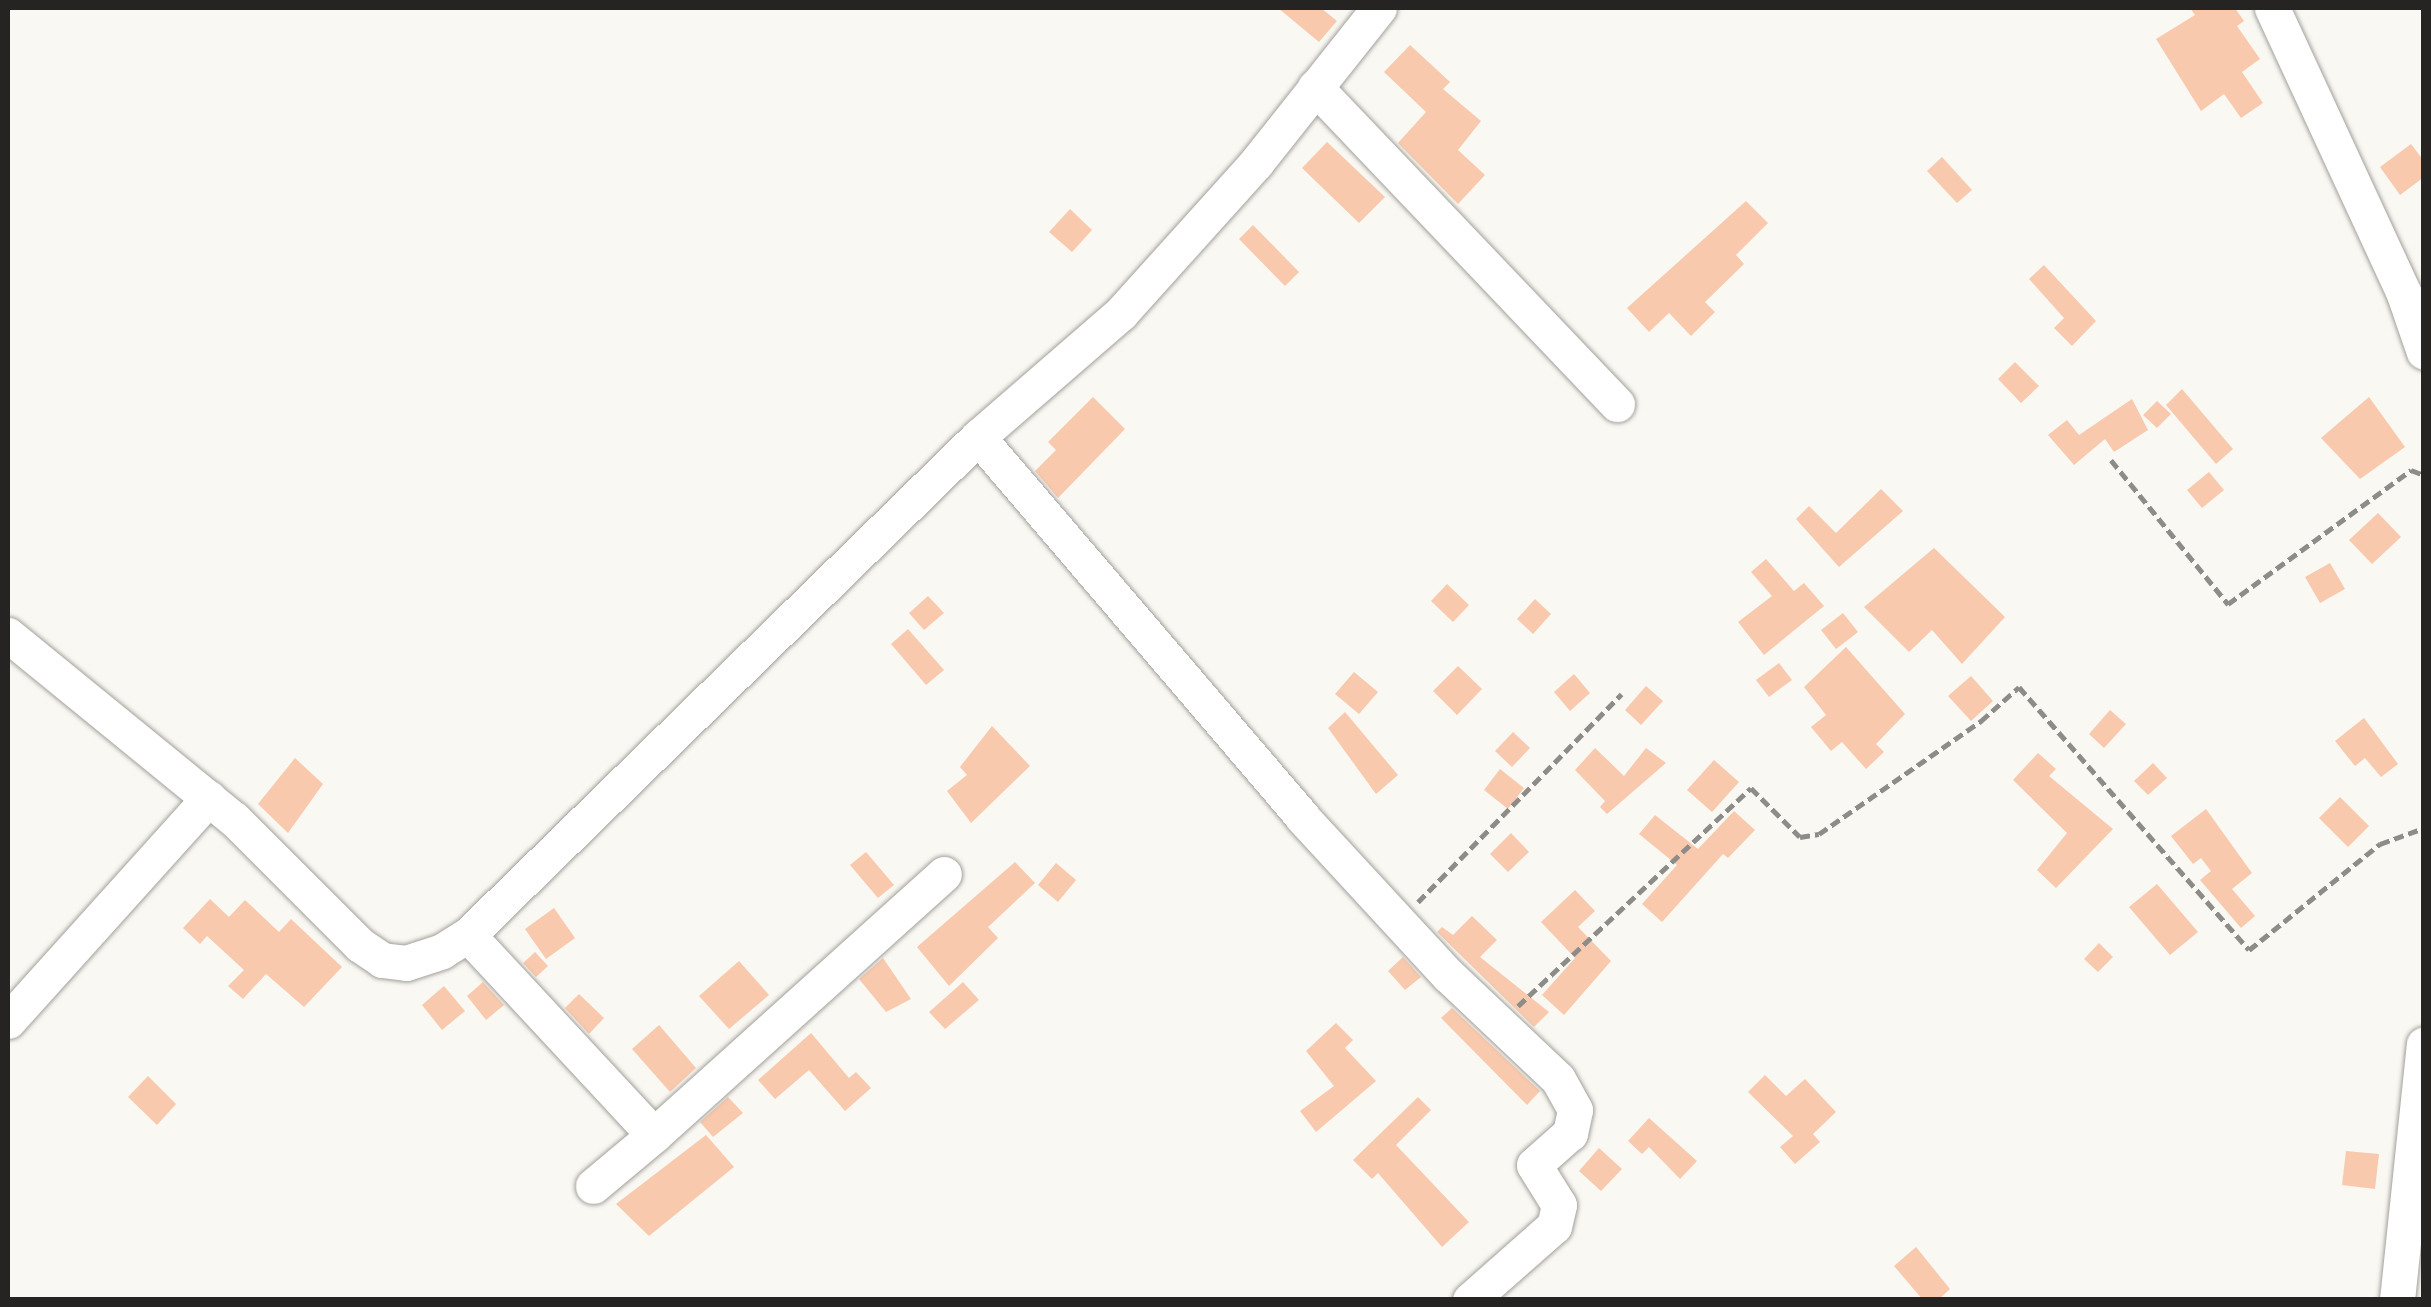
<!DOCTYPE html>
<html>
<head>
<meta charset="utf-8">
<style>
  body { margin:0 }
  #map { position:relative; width:2431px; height:1307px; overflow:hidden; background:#faf8f3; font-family:"Open Sans",sans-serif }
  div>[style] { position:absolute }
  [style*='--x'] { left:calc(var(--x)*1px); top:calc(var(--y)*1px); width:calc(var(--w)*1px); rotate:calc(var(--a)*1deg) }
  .building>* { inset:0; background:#f8c9ad }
  .path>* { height:5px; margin-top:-2.5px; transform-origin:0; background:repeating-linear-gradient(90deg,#8e8c89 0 10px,transparent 0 15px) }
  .roads { filter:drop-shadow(0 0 2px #a2a09b) drop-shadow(0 0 2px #a2a09b) }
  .minor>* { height:35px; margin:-17.5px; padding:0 17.5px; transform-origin:17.5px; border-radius:17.5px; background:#fff }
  span { translate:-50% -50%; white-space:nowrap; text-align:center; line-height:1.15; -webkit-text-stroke:9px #fff; paint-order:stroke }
  .frame { position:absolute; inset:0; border:10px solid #252422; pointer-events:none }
</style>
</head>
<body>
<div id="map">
  <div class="building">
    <i style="clip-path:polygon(1278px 8px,1321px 8px,1337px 21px,1319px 42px)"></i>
    <i style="clip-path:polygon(2190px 8px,2235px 8px,2244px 21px,2237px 26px,2260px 59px,2242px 72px,2263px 103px,2241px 118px,2224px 94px,2201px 111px,2156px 39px,2195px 15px)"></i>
    <i style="clip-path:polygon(1410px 45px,1450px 82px,1443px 89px,1481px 121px,1458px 150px,1485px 175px,1458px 204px,1398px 143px,1426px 112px,1384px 72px)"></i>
    <i style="clip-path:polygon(1327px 142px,1385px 197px,1359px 223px,1302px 168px)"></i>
    <i style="clip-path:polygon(2411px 144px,2424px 161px,2424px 177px,2400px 195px,2380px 167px)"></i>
    <i style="clip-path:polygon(1942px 157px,1972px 190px,1957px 203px,1927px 171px)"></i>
    <i style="clip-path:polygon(1746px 201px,1768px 223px,1736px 255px,1744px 264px,1705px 302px,1715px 312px,1691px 336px,1669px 313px,1649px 332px,1627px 308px)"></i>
    <i style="clip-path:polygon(1070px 209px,1092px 230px,1072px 252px,1049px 232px)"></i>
    <i style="clip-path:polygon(1253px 225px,1299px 272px,1285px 286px,1239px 239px)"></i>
    <i style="clip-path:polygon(2044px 265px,2096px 321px,2072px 346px,2054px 328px,2064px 318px,2029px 279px)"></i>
    <i style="clip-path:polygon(2015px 362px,2039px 386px,2021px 403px,1998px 379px)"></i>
    <i style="clip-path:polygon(2182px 389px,2233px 449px,2216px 464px,2166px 405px)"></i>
    <i style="clip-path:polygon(1093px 397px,1125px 429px,1058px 498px,1035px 471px,1056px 450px,1048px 442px)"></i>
    <i style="clip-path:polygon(2369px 397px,2405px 447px,2360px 479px,2321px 438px)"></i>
    <i style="clip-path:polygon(2132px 399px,2148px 430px,2114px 452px,2105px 439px,2074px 465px,2048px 435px,2067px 420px,2079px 435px)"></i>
    <i style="clip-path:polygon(2157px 401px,2171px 414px,2157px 428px,2143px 415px)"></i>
    <i style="clip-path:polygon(2209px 472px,2224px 490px,2202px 508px,2187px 490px)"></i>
    <i style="clip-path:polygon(1881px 489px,1903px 511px,1839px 567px,1796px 519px,1809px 506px,1836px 533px)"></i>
    <i style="clip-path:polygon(2378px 513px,2401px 537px,2372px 564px,2349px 540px)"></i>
    <i style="clip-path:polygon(1934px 548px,2005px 617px,1962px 664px,1932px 630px,1909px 652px,1864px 607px)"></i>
    <i style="clip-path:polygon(1766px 559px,1794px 591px,1804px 583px,1824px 606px,1764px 655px,1738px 622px,1772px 596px,1751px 572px)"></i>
    <i style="clip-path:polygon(2330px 563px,2345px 589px,2320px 603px,2305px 577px)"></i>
    <i style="clip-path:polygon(1447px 584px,1469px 605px,1453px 622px,1431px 601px)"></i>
    <i style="clip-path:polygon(928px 596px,944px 613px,924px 630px,909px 613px)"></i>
    <i style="clip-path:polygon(1535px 599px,1551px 614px,1533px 634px,1517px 619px)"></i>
    <i style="clip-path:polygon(1843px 613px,1858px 632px,1836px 649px,1821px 630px)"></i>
    <i style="clip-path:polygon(908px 629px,944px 670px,926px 685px,891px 644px)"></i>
    <i style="clip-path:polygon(1846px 647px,1905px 714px,1876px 744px,1884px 752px,1866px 769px,1842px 742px,1831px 751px,1811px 727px,1826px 715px,1804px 687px)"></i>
    <i style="clip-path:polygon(1779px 663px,1792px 680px,1769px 697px,1756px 680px)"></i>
    <i style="clip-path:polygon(1458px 666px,1482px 689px,1457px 715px,1433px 691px)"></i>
    <i style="clip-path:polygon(1354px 672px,1378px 692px,1359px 714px,1335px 694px)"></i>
    <i style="clip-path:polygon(1574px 674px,1590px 693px,1570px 711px,1554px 692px)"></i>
    <i style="clip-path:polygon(1971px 676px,1993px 701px,1971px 721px,1948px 696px)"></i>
    <i style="clip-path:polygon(1646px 686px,1663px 701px,1641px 725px,1625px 710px)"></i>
    <i style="clip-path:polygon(2110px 710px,2126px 724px,2104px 748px,2089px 734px)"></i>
    <i style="clip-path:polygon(1345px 712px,1398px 775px,1376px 794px,1328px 728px)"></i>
    <i style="clip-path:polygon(2364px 718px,2398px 764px,2381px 777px,2365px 758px,2355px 766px,2335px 741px)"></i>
    <i style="clip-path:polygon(992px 726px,1030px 766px,971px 823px,947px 791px,967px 775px,960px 767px)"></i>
    <i style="clip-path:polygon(1513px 732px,1530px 748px,1512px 767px,1495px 751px)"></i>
    <i style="clip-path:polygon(1595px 748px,1624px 776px,1646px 748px,1666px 763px,1607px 814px,1600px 807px,1605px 801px,1575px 770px)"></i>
    <i style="clip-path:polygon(2038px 753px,2056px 769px,2049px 776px,2113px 829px,2056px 888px,2037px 870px,2067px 833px,2013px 780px)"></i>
    <i style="clip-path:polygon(295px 758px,323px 784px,288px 833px,258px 804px)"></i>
    <i style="clip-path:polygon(1714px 760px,1739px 782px,1712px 812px,1687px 790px)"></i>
    <i style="clip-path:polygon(2153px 763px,2167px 778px,2148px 795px,2134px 781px)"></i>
    <i style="clip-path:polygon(1500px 769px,1524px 788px,1508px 809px,1484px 790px)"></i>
    <i style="clip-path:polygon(2340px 797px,2369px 826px,2348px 847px,2319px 818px)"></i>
    <i style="clip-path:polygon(2206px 809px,2252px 873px,2232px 889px,2255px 916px,2241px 928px,2200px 880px,2211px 871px,2201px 858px,2193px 864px,2171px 836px)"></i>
    <i style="clip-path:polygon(1734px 811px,1755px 830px,1728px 858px,1723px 854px,1662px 922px,1642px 904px,1677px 865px,1639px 834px,1655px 815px,1698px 849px)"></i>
    <i style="clip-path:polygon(1511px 833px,1529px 852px,1508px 872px,1490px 854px)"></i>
    <i style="clip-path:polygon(866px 852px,894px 885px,878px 898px,850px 865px)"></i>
    <i style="clip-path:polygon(1015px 862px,1035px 883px,988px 927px,998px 938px,949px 986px,917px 947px)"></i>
    <i style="clip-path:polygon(1056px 863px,1076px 880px,1058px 902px,1038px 885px)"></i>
    <i style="clip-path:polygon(2157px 884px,2198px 932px,2170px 955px,2129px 907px)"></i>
    <i style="clip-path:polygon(1575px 890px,1595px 911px,1578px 927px,1611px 961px,1564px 1015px,1542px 995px,1575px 958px,1541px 922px)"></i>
    <i style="clip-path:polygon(210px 899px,229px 917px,245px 900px,279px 932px,291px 919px,342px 967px,304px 1007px,266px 974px,243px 999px,228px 986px,244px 970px,207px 936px,200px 944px,183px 928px)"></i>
    <i style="clip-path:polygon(554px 908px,575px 938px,546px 959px,525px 929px)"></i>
    <i style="clip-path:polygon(1472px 916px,1497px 940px,1480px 957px,1549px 1012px,1534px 1027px,1437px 932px,1442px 927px,1453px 935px)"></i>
    <i style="clip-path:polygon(2099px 943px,2113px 957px,2098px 972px,2084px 959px)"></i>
    <i style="clip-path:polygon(535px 952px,548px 966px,536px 977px,523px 963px)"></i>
    <i style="clip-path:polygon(1403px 957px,1421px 977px,1405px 990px,1388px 971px)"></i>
    <i style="clip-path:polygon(883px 958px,911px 999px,886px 1012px,859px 979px)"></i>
    <i style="clip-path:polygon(739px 961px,769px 995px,729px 1029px,699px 996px)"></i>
    <i style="clip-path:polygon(483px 982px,504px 1005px,486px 1020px,467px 996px)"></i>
    <i style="clip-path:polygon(963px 982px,979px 1000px,945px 1029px,929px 1012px)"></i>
    <i style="clip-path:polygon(444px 986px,465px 1011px,442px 1030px,422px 1005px)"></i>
    <i style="clip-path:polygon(579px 994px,604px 1018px,589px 1034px,565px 1008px)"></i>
    <i style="clip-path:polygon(1452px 1008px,1540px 1091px,1527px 1105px,1441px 1018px)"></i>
    <i style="clip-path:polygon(1336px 1023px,1353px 1040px,1345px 1048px,1376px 1081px,1316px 1132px,1300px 1111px,1334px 1086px,1306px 1051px)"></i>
    <i style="clip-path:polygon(659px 1025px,696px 1068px,670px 1092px,632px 1049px)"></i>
    <i style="clip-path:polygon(811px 1033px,849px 1078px,856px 1072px,871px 1088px,845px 1111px,809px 1070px,775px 1099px,758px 1080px)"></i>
    <i style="clip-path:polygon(1765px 1075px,1786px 1096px,1805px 1079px,1836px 1112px,1813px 1134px,1820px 1142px,1795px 1164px,1780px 1147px,1793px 1136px,1748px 1092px)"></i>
    <i style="clip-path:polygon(148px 1076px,176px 1104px,157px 1125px,128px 1097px)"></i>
    <i style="clip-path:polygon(728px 1097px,743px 1113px,713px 1137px,700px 1122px)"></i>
    <i style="clip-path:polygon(1418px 1097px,1431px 1110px,1396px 1145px,1469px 1222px,1442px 1247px,1378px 1173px,1372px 1179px,1353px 1160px)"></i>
    <i style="clip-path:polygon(1649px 1118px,1697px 1161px,1680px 1179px,1649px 1147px,1642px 1154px,1628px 1141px)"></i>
    <i style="clip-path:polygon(706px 1135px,734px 1167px,649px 1236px,616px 1204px)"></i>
    <i style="clip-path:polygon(1599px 1148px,1622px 1169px,1601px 1191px,1579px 1171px)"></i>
    <i style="clip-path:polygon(2346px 1151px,2379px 1154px,2375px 1189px,2342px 1185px)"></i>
    <i style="clip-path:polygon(1916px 1247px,1950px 1289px,1938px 1300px,1923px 1300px,1894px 1266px)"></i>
  </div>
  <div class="path">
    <i style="--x:2111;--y:460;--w:186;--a:50.9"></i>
    <i style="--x:2228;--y:604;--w:227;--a:-36.2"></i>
    <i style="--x:2411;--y:470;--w:14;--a:21"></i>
    <i style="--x:1418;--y:902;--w:291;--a:-45.6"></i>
    <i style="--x:1518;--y:1006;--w:319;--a:-43.1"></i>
    <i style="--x:1751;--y:788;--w:69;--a:45"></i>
    <i style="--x:1800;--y:837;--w:19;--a:-9"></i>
    <i style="--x:1819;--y:834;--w:198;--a:-34.9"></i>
    <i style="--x:1981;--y:721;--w:51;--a:-41.8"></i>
    <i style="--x:2019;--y:687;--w:349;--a:48.8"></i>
    <i style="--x:2249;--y:950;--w:169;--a:-39"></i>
    <i style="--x:2380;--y:844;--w:47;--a:-20"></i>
  </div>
  <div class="roads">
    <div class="minor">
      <i style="--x:2272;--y:8;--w:315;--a:65.2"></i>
      <i style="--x:2404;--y:294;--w:61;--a:71"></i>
      <i style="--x:1315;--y:87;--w:438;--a:46.4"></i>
      <i style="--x:978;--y:437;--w:499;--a:49.5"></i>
      <i style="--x:1302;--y:817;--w:215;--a:47.3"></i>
      <i style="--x:1448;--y:975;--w:151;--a:43.4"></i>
      <i style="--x:1558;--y:1079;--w:35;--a:61"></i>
      <i style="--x:1575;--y:1110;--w:24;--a:102"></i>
      <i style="--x:1570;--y:1133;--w:48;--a:138.4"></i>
      <i style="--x:1534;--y:1165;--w:47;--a:58"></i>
      <i style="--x:1559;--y:1205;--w:22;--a:103"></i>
      <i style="--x:1554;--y:1226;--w:112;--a:138.6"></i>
      <i style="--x:8;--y:635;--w:291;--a:39.2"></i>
      <i style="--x:234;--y:819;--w:178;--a:45"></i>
      <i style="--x:360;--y:945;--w:27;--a:34"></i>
      <i style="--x:382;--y:960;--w:24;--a:7"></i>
      <i style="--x:406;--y:963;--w:38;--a:-18"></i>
      <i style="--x:442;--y:951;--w:31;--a:-32"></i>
      <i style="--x:468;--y:935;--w:713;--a:-44.32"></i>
      <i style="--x:978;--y:437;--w:189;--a:-40.9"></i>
      <i style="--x:1121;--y:313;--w:202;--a:-48"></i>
      <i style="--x:1256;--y:163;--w:198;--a:-51.6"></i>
      <i style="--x:468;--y:935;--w:273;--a:47.1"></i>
      <i style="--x:654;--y:1135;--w:390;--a:-42"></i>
      <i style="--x:8;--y:1021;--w:300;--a:-48"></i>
      <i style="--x:593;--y:1186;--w:80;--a:-39.9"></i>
      <i style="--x:2397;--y:1300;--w:257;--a:-84"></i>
    </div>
  </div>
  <div class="frame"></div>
</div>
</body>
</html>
